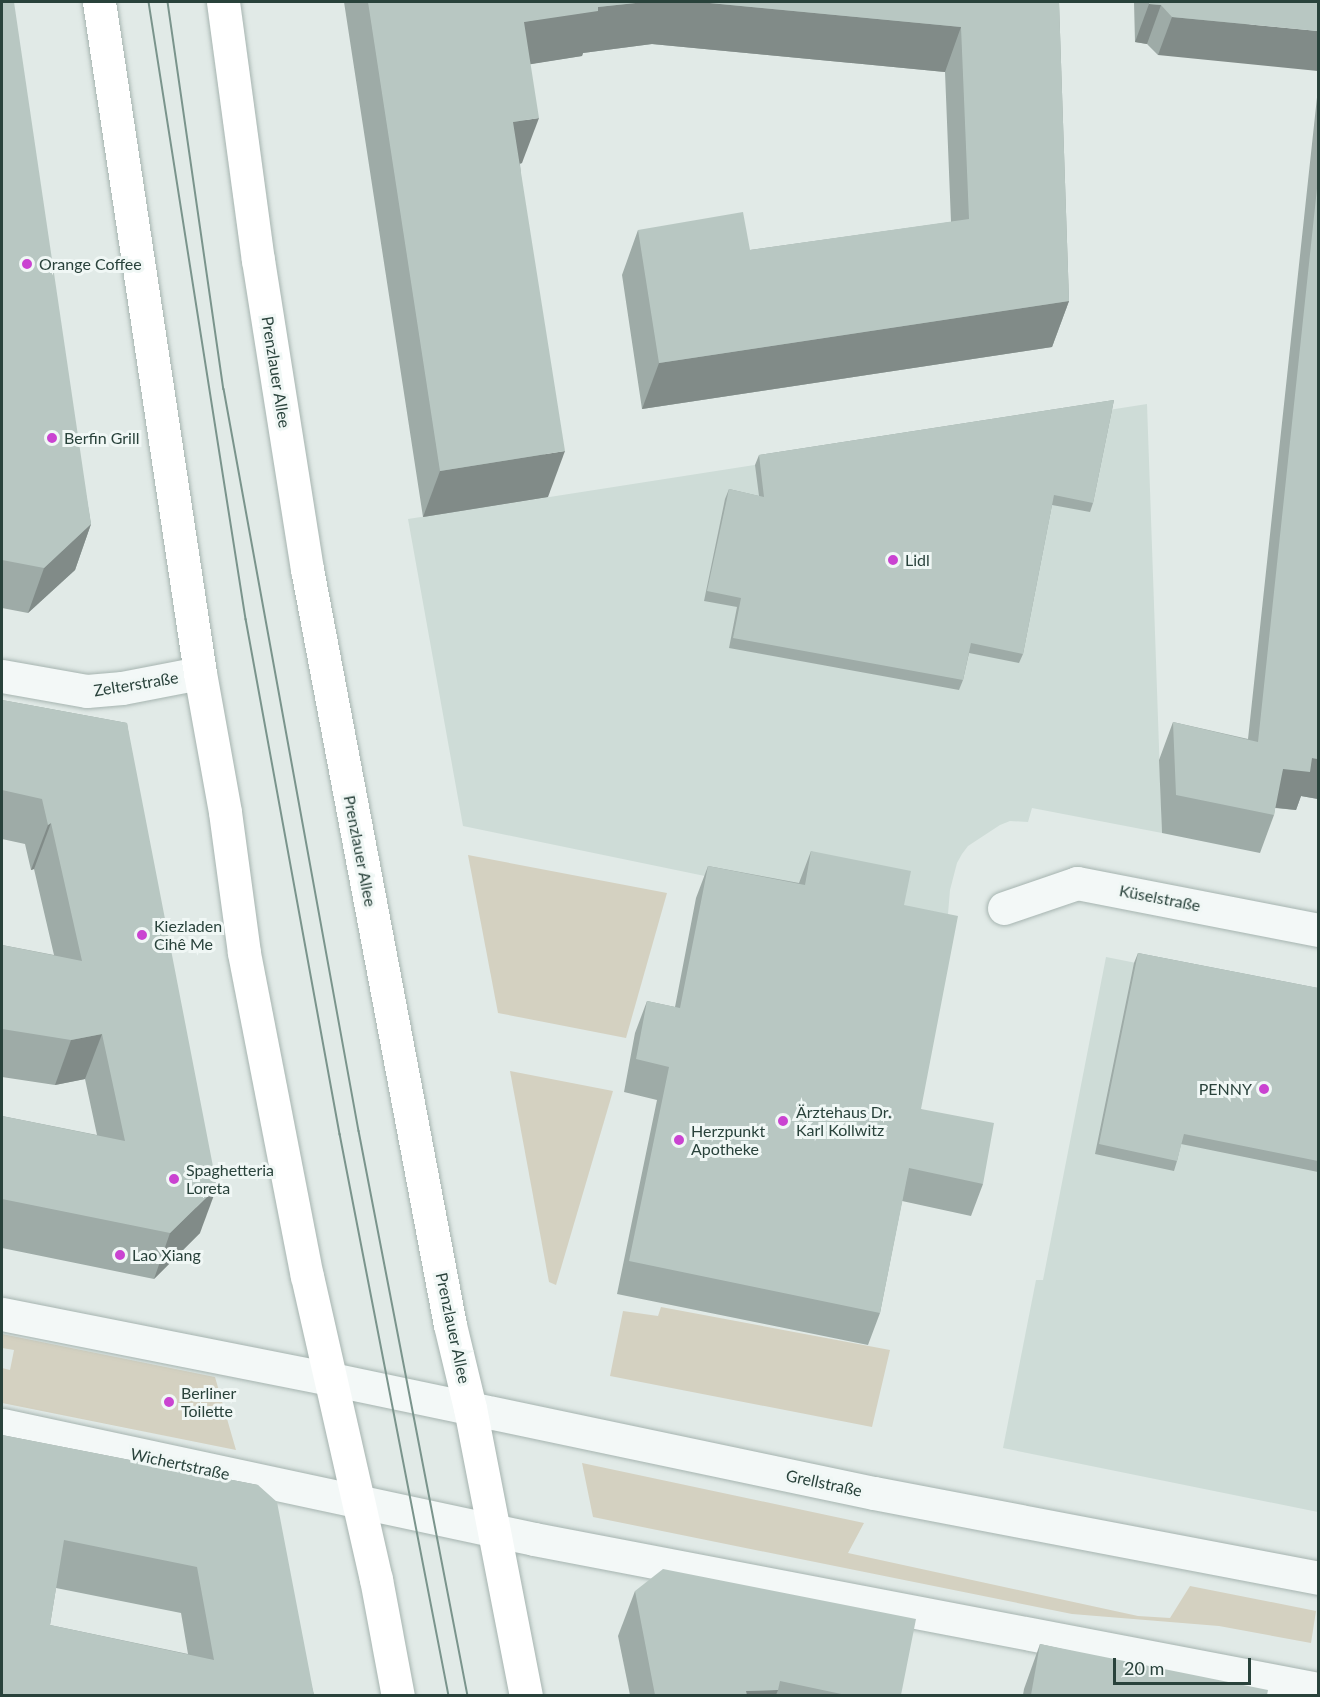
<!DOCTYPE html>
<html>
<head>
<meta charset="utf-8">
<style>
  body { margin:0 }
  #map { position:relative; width:1320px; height:1697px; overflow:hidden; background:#e1eae7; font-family:Lato,sans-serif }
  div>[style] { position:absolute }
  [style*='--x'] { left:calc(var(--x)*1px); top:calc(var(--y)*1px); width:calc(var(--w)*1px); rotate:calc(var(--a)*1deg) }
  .built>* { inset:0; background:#cedcd7 }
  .green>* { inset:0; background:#d4d1c1 }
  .roads { filter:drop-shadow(0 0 2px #a6b4b0) drop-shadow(0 0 2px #a6b4b0) }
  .minor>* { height:33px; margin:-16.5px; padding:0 16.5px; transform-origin:16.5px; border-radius:16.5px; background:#f3f8f7 }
  .tertiary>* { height:33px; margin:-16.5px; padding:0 16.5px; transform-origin:16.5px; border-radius:16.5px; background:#f3f8f7 }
  .primary>* { height:33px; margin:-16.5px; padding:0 16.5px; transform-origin:16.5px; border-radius:16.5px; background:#fff }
  .tram>* { height:1.5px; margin:-0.75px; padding:0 0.75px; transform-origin:0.75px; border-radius:0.75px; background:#7a948c }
  .wall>* { inset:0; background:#9eaba7 }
  .shaded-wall>* { inset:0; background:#818b88 }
  .building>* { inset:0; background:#b8c7c2 }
  .dots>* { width:16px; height:16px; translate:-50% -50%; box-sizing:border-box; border:3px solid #f0f7f5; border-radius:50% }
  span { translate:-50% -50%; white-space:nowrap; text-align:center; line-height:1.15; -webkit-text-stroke:6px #f0f7f5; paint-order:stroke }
  .poi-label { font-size:16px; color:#29423b }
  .left { translate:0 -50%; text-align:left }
  .right { translate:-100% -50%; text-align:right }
  .street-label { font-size:16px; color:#29423b }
  .frame { position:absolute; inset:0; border:3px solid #29423b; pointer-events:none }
  .scale { position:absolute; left:1113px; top:1658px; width:138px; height:27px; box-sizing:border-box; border:3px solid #29423b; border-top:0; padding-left:8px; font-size:18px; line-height:21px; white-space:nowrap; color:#29423b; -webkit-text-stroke:4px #f0f7f5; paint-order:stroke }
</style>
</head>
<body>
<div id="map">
  <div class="built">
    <i style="clip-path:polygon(1147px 404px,1162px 833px,1032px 808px,1028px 822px,1010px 821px,1000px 825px,968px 846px,962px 854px,957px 863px,950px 890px,947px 926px,463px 826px,408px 519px)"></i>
    <i style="clip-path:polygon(1106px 957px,1318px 999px,1318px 1512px,1003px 1448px,1036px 1280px,1043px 1280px)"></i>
  </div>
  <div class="green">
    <i style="clip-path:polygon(468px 855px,667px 893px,626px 1038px,498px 1013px)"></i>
    <i style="clip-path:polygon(510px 1071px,613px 1091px,556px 1285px,549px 1282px)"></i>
    <i style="clip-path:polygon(661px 1307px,890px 1350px,872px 1427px,610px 1376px,623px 1311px,658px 1316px)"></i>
    <i style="clip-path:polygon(2px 1334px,215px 1377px,236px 1450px,2px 1403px,2px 1368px,10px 1370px,14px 1350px,2px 1348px)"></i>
    <i style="clip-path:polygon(582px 1463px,864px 1523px,848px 1553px,1138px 1616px,1170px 1618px,1190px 1586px,1316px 1611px,1311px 1643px,1219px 1626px,1072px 1614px,593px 1517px)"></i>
  </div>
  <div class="roads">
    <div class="minor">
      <i style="--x:2;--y:676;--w:86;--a:10"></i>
      <i style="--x:87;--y:691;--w:35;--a:-5"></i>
      <i style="--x:122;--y:688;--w:79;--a:-10.9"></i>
      <i style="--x:1004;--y:908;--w:77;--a:-18.9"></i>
      <i style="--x:1077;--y:883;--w:246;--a:11"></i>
    </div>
    <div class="tertiary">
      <i style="--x:2;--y:1314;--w:335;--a:11.2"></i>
      <i style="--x:331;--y:1379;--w:555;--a:11.86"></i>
      <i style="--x:874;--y:1493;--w:452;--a:10.8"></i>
      <i style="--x:2;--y:1425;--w:544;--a:12.09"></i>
      <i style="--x:534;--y:1539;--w:798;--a:10.83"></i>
    </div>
    <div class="primary">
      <i style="--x:99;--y:2;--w:679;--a:81.44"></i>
      <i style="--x:200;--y:673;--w:141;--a:79.8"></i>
      <i style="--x:225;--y:812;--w:142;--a:82.3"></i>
      <i style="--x:244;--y:953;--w:329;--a:79"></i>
      <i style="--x:307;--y:1276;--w:311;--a:77.2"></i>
      <i style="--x:376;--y:1579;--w:119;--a:79.4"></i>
      <i style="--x:223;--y:2;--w:260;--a:82.3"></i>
      <i style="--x:258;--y:260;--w:313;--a:81"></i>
      <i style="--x:307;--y:569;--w:769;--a:79.29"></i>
      <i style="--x:450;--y:1325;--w:85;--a:76.5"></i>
      <i style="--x:470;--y:1408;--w:293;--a:79"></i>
    </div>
  </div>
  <div class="tram">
    <i style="--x:149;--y:2;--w:625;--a:81.07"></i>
    <i style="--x:246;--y:619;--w:524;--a:79.66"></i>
    <i style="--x:340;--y:1134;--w:572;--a:79.02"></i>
    <i style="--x:168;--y:2;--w:391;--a:81.8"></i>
    <i style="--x:224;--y:389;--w:754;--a:79.69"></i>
    <i style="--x:359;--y:1131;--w:575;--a:79.08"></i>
  </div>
  <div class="wall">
    <i style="clip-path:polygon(2px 2px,91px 524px,75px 570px,28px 613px,2px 608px)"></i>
    <i style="clip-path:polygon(344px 2px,1059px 2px,1069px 301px,1052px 347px,642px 409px,622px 275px,638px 230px,750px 250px,951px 222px,945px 72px,652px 44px,583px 53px,582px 56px,530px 64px,522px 163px,520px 164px,548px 497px,423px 517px)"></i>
    <i style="clip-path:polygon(1134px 2px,1318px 2px,1158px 55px,1147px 44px,1135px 42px)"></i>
    <i style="clip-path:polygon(1318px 88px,1318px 799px,1301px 796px,1296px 810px,1275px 808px,1274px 815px,1260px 853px,1162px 833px,1159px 760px,1173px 722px,1248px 739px)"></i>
    <i style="clip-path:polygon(1114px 400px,1093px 503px,1090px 512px,1052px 505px,1023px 654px,1019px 663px,969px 653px,963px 680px,959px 690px,729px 648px,737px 607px,704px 601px,725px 499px,729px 489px,759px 496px,755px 465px,759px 455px)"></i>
    <i style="clip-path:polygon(2px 700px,127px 723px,200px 1233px,154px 1279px,2px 1248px,2px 1116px,97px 1135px,85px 1079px,55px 1085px,2px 1077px,2px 945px,54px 955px,34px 869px,31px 870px,25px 844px,2px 839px)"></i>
    <i style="clip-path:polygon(811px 851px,904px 905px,921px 1109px,983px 1184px,971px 1216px,902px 1201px,880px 1313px,868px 1345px,617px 1294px,657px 1100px,624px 1092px,635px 1033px,647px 1001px,675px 1007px,696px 898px,708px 866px,799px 883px)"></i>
    <i style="clip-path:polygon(1138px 953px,1318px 988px,1318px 1172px,1181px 1144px,1177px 1161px,1174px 1171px,1095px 1154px,1134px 963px)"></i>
    <i style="clip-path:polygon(evenodd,2px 1435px,258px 1485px,314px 1695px,2px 1695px,2px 1435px,56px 1588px,181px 1613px,188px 1654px,50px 1625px,56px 1588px)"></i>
    <i style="clip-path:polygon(635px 1591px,901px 1695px,630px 1695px,618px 1636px)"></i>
    <i style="clip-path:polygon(1040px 1644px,1267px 1695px,1023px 1695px,1024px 1689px)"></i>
  </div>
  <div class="shaded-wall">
    <i style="clip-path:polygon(645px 2px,699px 2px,961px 27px,945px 72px,652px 44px,583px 53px,582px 56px,507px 68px,524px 22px,598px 7px)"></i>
    <i style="clip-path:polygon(1149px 4px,1161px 5px,1147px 44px,1135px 42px)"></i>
    <i style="clip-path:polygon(1172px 17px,1318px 31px,1318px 71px,1158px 55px)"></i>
    <i style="clip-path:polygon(539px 118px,522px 163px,497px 168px,513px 122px)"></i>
    <i style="clip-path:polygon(1069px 301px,1052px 347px,642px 409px,659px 363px)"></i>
    <i style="clip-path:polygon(565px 451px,548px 497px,423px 517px,440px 471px)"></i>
    <i style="clip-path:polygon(91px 524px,75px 570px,28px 613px,44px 568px)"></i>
    <i style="clip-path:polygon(1312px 758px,1318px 759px,1318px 799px,1301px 796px,1296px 810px,1269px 807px,1283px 769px)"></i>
    <i style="clip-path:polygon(51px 823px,34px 869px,31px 870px,48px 825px)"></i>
    <i style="clip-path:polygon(102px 1034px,85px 1079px,55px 1085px,71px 1040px)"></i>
    <i style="clip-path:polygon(217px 1187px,200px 1233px,154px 1279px,170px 1233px)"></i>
    <i style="clip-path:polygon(778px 1690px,776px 1695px,744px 1695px,746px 1691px)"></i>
  </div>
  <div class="building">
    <i style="clip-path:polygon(2px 2px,14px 2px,91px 524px,44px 568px,2px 560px)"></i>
    <i style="clip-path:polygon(368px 2px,645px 2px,598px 7px,598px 11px,524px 22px,539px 118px,513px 122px,565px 451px,440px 471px)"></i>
    <i style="clip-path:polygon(699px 2px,1059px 2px,1069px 301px,659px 363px,638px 230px,743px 212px,750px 250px,969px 219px,961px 27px)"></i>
    <i style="clip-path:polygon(1149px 2px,1318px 2px,1318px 31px,1172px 17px,1161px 5px,1149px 4px)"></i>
    <i style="clip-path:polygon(1318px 179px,1318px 759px,1312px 758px,1310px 772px,1283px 769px,1274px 815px,1176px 795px,1173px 722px,1258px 742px)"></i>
    <i style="clip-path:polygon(1114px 400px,1093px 503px,1054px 495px,1023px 654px,971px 643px,963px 680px,733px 638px,741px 598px,707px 591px,729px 489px,764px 497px,759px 455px)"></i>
    <i style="clip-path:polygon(2px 700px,127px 723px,217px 1187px,170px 1233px,2px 1199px,2px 1116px,125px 1141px,102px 1034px,71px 1040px,2px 1029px,2px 945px,82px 961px,51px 823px,48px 825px,42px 799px,2px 790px)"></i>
    <i style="clip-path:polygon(811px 851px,911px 871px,904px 905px,958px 916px,921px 1109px,994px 1123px,983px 1184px,909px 1168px,880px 1313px,629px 1261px,669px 1067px,636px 1059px,647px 1001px,680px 1008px,708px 866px,805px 885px)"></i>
    <i style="clip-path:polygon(1138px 953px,1318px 988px,1318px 1161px,1184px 1134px,1177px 1161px,1099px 1144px)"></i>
    <i style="clip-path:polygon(evenodd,2px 1435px,258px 1485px,277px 1502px,314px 1695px,2px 1695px,2px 1435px,64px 1540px,197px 1567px,214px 1660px,50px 1625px,64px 1540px)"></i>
    <i style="clip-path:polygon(663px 1569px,916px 1619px,901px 1695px,846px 1695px,780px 1681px,778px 1690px,746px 1691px,747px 1695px,655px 1695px,635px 1591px)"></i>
    <i style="clip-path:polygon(1040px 1644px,1268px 1690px,1267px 1695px,1031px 1695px)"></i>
  </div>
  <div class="dots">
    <i style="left:27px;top:264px;background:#ca43d1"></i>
    <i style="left:52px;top:438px;background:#ca43d1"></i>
    <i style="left:893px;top:560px;background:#ca43d1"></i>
    <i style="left:142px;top:935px;background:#ca43d1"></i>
    <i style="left:1264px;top:1089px;background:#ca43d1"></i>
    <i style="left:783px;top:1121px;background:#ca43d1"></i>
    <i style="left:679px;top:1140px;background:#ca43d1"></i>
    <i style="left:174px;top:1179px;background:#ca43d1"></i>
    <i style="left:120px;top:1255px;background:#ca43d1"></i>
    <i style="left:169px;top:1402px;background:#ca43d1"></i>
  </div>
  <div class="poi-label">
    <span class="left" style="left:39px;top:264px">Orange Coffee</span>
    <span class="left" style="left:64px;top:438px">Berfin Grill</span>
    <span class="left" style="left:905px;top:560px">Lidl</span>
    <span class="left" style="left:154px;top:935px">Kiezladen<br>Cihê Me</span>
    <span class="right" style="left:1252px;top:1089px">PENNY</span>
    <span class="left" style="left:796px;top:1121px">Ärztehaus Dr.<br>Karl Kollwitz</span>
    <span class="left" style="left:691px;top:1140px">Herzpunkt<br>Apotheke</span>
    <span class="left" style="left:186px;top:1179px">Spaghetteria<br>Loreta</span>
    <span class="left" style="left:132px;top:1255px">Lao Xiang</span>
    <span class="left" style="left:181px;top:1402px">Berliner<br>Toilette</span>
  </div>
  <div class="street-label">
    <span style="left:276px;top:372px;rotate:81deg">Prenzlauer Allee</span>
    <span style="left:136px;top:684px;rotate:-9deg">Zelterstraße</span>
    <span style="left:360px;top:851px;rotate:79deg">Prenzlauer Allee</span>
    <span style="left:1160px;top:898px;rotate:11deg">Küselstraße</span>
    <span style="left:453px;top:1328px;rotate:78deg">Prenzlauer Allee</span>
    <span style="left:180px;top:1464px;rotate:12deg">Wichertstraße</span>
    <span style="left:824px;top:1483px;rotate:12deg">Grellstraße</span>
  </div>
  <div class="frame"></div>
  <div class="scale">20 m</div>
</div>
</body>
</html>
